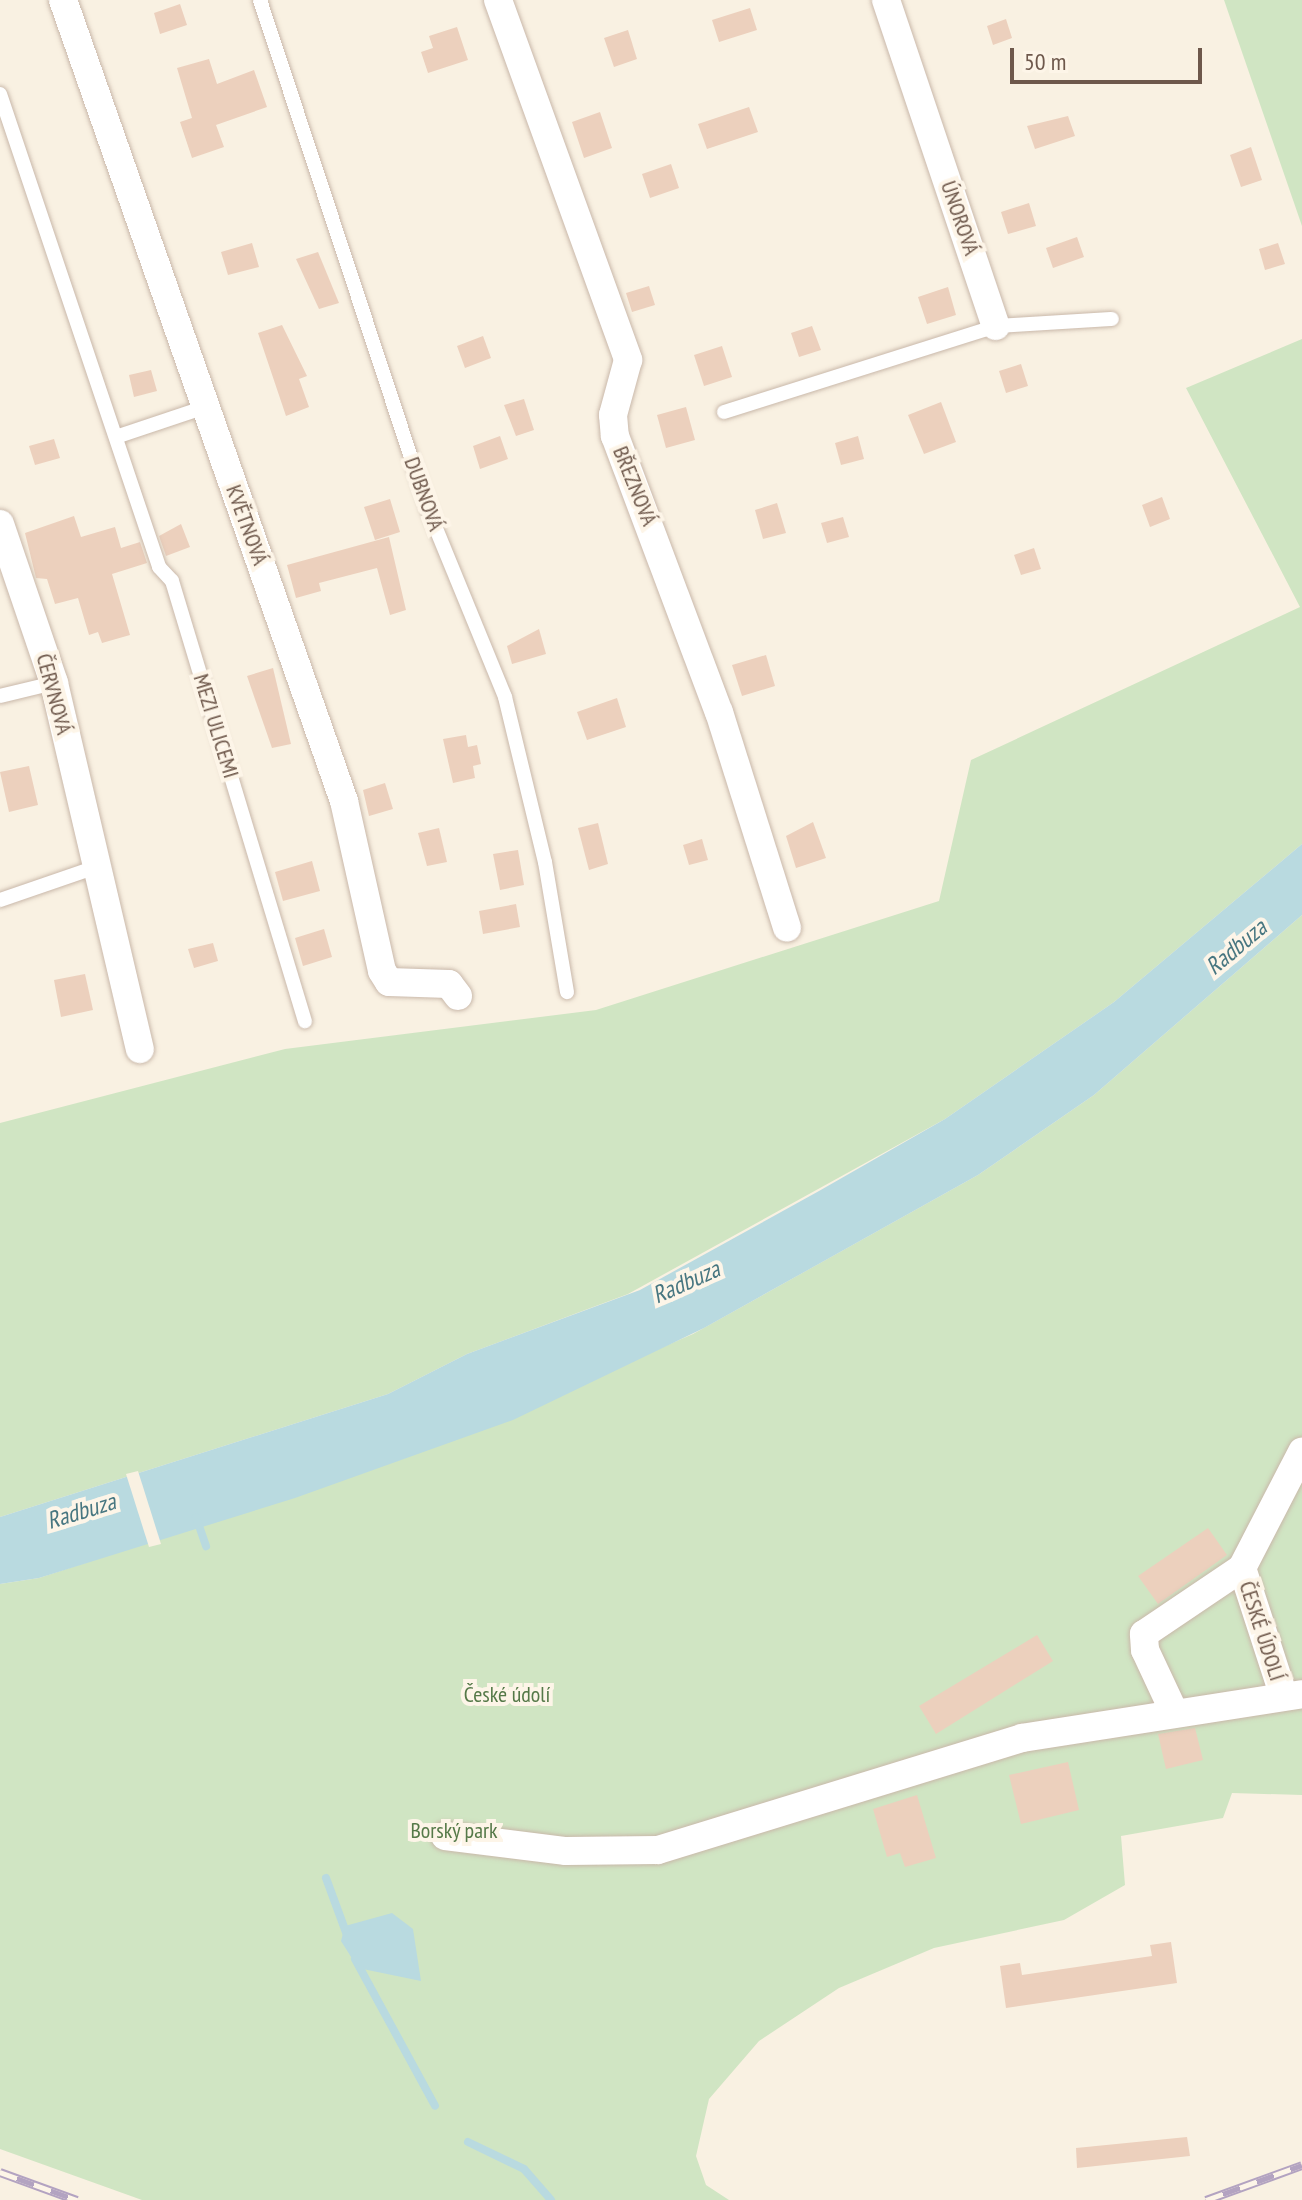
<!DOCTYPE html>
<html>
<head>
<meta charset="utf-8">
<style>
  body { margin:0 }
  #map { position:relative; width:1302px; height:2200px; overflow:hidden; background:#f9f1e2; font-family:"PT Sans Narrow",sans-serif }
  div>[style] { position:absolute }
  [style*='--x'] { left:calc(var(--x)*1px); top:calc(var(--y)*1px); width:calc(var(--w)*1px); rotate:calc(var(--a)*1deg) }
  .green>* { inset:0; background:#d0e5c3 }
  .water>* { inset:0; background:#b9dae0 }
  .pier>* { inset:0; background:#f9f1e2 }
  .stream>* { height:8px; margin:-4px; padding:0 4px; transform-origin:4px; border-radius:4px; background:#b9dae0 }
  .building>* { inset:0; background:#ecd0bd }
  .roads { filter:drop-shadow(0 0 2px #c9b8aa) drop-shadow(0 0 2px #c9b8aa) }
  .service>* { height:14px; margin:-7px; padding:0 7px; transform-origin:7px; border-radius:7px; background:#fff }
  .minor>* { height:28px; margin:-14px; padding:0 14px; transform-origin:14px; border-radius:14px; background:#fff }
  .rail>* { height:9px; margin-top:-4.5px; transform-origin:0; background:repeating-linear-gradient(90deg,#fdf5e8 0 18px,#b3a3c1 0 36px); box-sizing:border-box; border-block:2px solid #b3a3c1 }
  span { translate:-50% -50%; white-space:nowrap; text-align:center; line-height:1.15; -webkit-text-stroke:8px #fdf5e8; paint-order:stroke }
  .street-label { font-size:22px; color:#6e584b }
  .park-label { font-size:22px; color:#557948 }
  .water-label { font-size:24px; color:#477680; font-style:italic }
  .scale { position:absolute; left:1010px; top:48px; width:192px; height:36px; box-sizing:border-box; border:4px solid #6e584b; border-top:0; padding-left:10px; font-size:24px; line-height:28px; white-space:nowrap; color:#6e584b; -webkit-text-stroke:6px #fdf5e8; paint-order:stroke }
</style>
</head>
<body>
<div id="map">
  <div class="green">
    <i style="clip-path:polygon(1224px 0,1302px 0,1302px 226px)"></i>
    <i style="clip-path:polygon(1302px 339px,1302px 844px,1114px 1002px,945px 1119px,628px 1294px,467px 1354px,388px 1394px,0 1517px,0 1123px,285px 1049px,596px 1010px,939px 901px,971px 760px,1300px 607px,1186px 388px)"></i>
    <i style="clip-path:polygon(1302px 915px,1302px 1795px,1232px 1793px,1223px 1818px,1121px 1836px,1125px 1885px,1064px 1920px,934px 1948px,839px 1988px,759px 2041px,709px 2099px,696px 2156px,706px 2185px,729px 2200px,142px 2200px,0 2149px,0 1584px,39px 1578px,408px 1457px,693px 1334px,978px 1175px,1094px 1095px)"></i>
  </div>
  <div class="water">
    <i style="clip-path:polygon(1302px 844px,1302px 915px,1094px 1095px,978px 1175px,704px 1328px,513px 1420px,295px 1498px,39px 1578px,0 1584px,0 1517px,388px 1394px,467px 1354px,640px 1290px,819px 1191px,945px 1119px,1114px 1002px)"></i>
    <i style="clip-path:polygon(392px 1913px,413px 1929px,421px 1981px,358px 1968px,341px 1941px,345px 1926px)"></i>
  </div>
  <div class="pier">
    <i style="clip-path:polygon(138px 1471px,161px 1544px,149px 1547px,126px 1474px)"></i>
  </div>
  <div class="stream">
    <i style="--x:196;--y:1517;--w:31;--a:71"></i>
    <i style="--x:326;--y:1878;--w:61;--a:69.8"></i>
    <i style="--x:355;--y:1959;--w:167;--a:61.4"></i>
    <i style="--x:468;--y:2142;--w:62;--a:25.7"></i>
    <i style="--x:524;--y:2169;--w:41;--a:48.9"></i>
  </div>
  <div class="building">
    <i style="clip-path:polygon(180px 4px,187px 25px,160px 34px,154px 13px)"></i>
    <i style="clip-path:polygon(750px 8px,757px 30px,719px 42px,712px 20px)"></i>
    <i style="clip-path:polygon(1006px 19px,1012px 38px,993px 45px,987px 26px)"></i>
    <i style="clip-path:polygon(457px 27px,468px 60px,428px 73px,421px 52px,433px 48px,429px 36px)"></i>
    <i style="clip-path:polygon(628px 30px,637px 59px,614px 67px,604px 38px)"></i>
    <i style="clip-path:polygon(209px 59px,217px 84px,254px 70px,267px 107px,216px 125px,224px 147px,192px 158px,180px 122px,192px 118px,177px 68px)"></i>
    <i style="clip-path:polygon(749px 107px,758px 132px,707px 149px,698px 124px)"></i>
    <i style="clip-path:polygon(600px 112px,612px 148px,584px 158px,572px 122px)"></i>
    <i style="clip-path:polygon(1068px 116px,1075px 136px,1035px 149px,1027px 126px)"></i>
    <i style="clip-path:polygon(1251px 147px,1262px 180px,1241px 187px,1230px 155px)"></i>
    <i style="clip-path:polygon(671px 164px,679px 188px,650px 198px,642px 174px)"></i>
    <i style="clip-path:polygon(1029px 203px,1036px 226px,1008px 234px,1001px 212px)"></i>
    <i style="clip-path:polygon(1077px 237px,1084px 257px,1053px 268px,1046px 248px)"></i>
    <i style="clip-path:polygon(252px 243px,259px 267px,228px 275px,221px 252px)"></i>
    <i style="clip-path:polygon(1278px 243px,1285px 264px,1265px 270px,1259px 249px)"></i>
    <i style="clip-path:polygon(318px 252px,339px 303px,319px 309px,296px 259px)"></i>
    <i style="clip-path:polygon(649px 286px,655px 305px,632px 312px,626px 293px)"></i>
    <i style="clip-path:polygon(948px 287px,956px 315px,927px 324px,918px 297px)"></i>
    <i style="clip-path:polygon(282px 325px,307px 376px,299px 379px,309px 407px,286px 416px,258px 333px)"></i>
    <i style="clip-path:polygon(812px 326px,821px 350px,799px 357px,791px 333px)"></i>
    <i style="clip-path:polygon(483px 336px,491px 358px,465px 368px,457px 346px)"></i>
    <i style="clip-path:polygon(722px 346px,732px 377px,704px 386px,694px 355px)"></i>
    <i style="clip-path:polygon(1021px 364px,1028px 386px,1006px 393px,999px 371px)"></i>
    <i style="clip-path:polygon(151px 370px,157px 391px,134px 397px,129px 375px)"></i>
    <i style="clip-path:polygon(524px 399px,534px 430px,516px 436px,504px 405px)"></i>
    <i style="clip-path:polygon(941px 402px,956px 442px,924px 454px,908px 415px)"></i>
    <i style="clip-path:polygon(686px 407px,695px 440px,666px 448px,657px 415px)"></i>
    <i style="clip-path:polygon(500px 436px,508px 459px,480px 469px,473px 446px)"></i>
    <i style="clip-path:polygon(858px 436px,864px 459px,841px 465px,835px 443px)"></i>
    <i style="clip-path:polygon(54px 439px,60px 458px,35px 465px,29px 446px)"></i>
    <i style="clip-path:polygon(1162px 497px,1170px 519px,1150px 527px,1142px 505px)"></i>
    <i style="clip-path:polygon(390px 499px,400px 532px,375px 540px,364px 507px)"></i>
    <i style="clip-path:polygon(777px 503px,786px 533px,763px 539px,755px 510px)"></i>
    <i style="clip-path:polygon(74px 516px,81px 537px,115px 527px,121px 548px,140px 542px,147px 563px,112px 574px,130px 635px,102px 643px,98px 632px,89px 635px,78px 598px,55px 604px,47px 579px,36px 578px,25px 533px)"></i>
    <i style="clip-path:polygon(843px 517px,849px 537px,827px 543px,821px 523px)"></i>
    <i style="clip-path:polygon(181px 524px,190px 547px,166px 556px,159px 536px)"></i>
    <i style="clip-path:polygon(389px 537px,406px 610px,390px 615px,377px 568px,319px 583px,321px 591px,296px 598px,287px 565px)"></i>
    <i style="clip-path:polygon(1034px 548px,1041px 569px,1021px 575px,1014px 555px)"></i>
    <i style="clip-path:polygon(539px 629px,546px 654px,512px 664px,507px 646px)"></i>
    <i style="clip-path:polygon(766px 655px,775px 686px,742px 696px,732px 665px)"></i>
    <i style="clip-path:polygon(273px 668px,291px 744px,272px 748px,247px 676px)"></i>
    <i style="clip-path:polygon(617px 698px,626px 727px,587px 740px,577px 712px)"></i>
    <i style="clip-path:polygon(466px 735px,468px 747px,477px 745px,481px 764px,473px 766px,475px 778px,453px 783px,443px 739px)"></i>
    <i style="clip-path:polygon(29px 766px,38px 805px,9px 812px,0 772px)"></i>
    <i style="clip-path:polygon(385px 783px,393px 809px,369px 816px,363px 790px)"></i>
    <i style="clip-path:polygon(813px 822px,826px 858px,796px 868px,786px 836px)"></i>
    <i style="clip-path:polygon(598px 823px,608px 864px,589px 870px,578px 828px)"></i>
    <i style="clip-path:polygon(439px 828px,447px 862px,427px 866px,418px 833px)"></i>
    <i style="clip-path:polygon(702px 839px,708px 860px,689px 865px,683px 845px)"></i>
    <i style="clip-path:polygon(518px 850px,524px 885px,500px 890px,493px 854px)"></i>
    <i style="clip-path:polygon(312px 861px,320px 891px,283px 901px,275px 872px)"></i>
    <i style="clip-path:polygon(516px 904px,520px 927px,483px 934px,479px 911px)"></i>
    <i style="clip-path:polygon(324px 929px,332px 957px,303px 966px,295px 938px)"></i>
    <i style="clip-path:polygon(213px 943px,218px 961px,194px 968px,188px 949px)"></i>
    <i style="clip-path:polygon(85px 974px,93px 1010px,61px 1017px,54px 980px)"></i>
    <i style="clip-path:polygon(1208px 1528px,1227px 1555px,1158px 1604px,1138px 1576px)"></i>
    <i style="clip-path:polygon(1037px 1635px,1053px 1661px,936px 1734px,919px 1706px)"></i>
    <i style="clip-path:polygon(1195px 1728px,1203px 1760px,1166px 1769px,1158px 1734px)"></i>
    <i style="clip-path:polygon(1068px 1762px,1079px 1810px,1021px 1824px,1009px 1775px)"></i>
    <i style="clip-path:polygon(917px 1795px,936px 1858px,905px 1867px,900px 1853px,887px 1857px,873px 1809px)"></i>
    <i style="clip-path:polygon(1171px 1942px,1177px 1983px,1006px 2008px,1000px 1966px,1020px 1963px,1022px 1975px,1152px 1956px,1150px 1945px)"></i>
    <i style="clip-path:polygon(1187px 2137px,1190px 2156px,1077px 2168px,1076px 2148px)"></i>
  </div>
  <div class="roads">
    <div class="service">
      <i style="--x:260;--y:0;--w:536;--a:71.73"></i>
      <i style="--x:428;--y:509;--w:203;--a:67.7"></i>
      <i style="--x:505;--y:697;--w:170;--a:76.4"></i>
      <i style="--x:545;--y:862;--w:132;--a:80.4"></i>
      <i style="--x:0;--y:94;--w:499;--a:71.4"></i>
      <i style="--x:159;--y:567;--w:19;--a:47"></i>
      <i style="--x:172;--y:581;--w:460;--a:73.2"></i>
      <i style="--x:724;--y:412;--w:285;--a:-17.5"></i>
      <i style="--x:996;--y:326;--w:116;--a:-3.5"></i>
      <i style="--x:116;--y:437;--w:94;--a:-18.6"></i>
      <i style="--x:0;--y:696;--w:56;--a:-13.5"></i>
      <i style="--x:0;--y:900;--w:102;--a:-19"></i>
    </div>
    <div class="minor">
      <i style="--x:63;--y:0;--w:849;--a:70.67"></i>
      <i style="--x:344;--y:801;--w:174;--a:77.4"></i>
      <i style="--x:382;--y:971;--w:13;--a:58"></i>
      <i style="--x:389;--y:982;--w:60;--a:1.9"></i>
      <i style="--x:449;--y:984;--w:15;--a:53"></i>
      <i style="--x:498;--y:0;--w:383;--a:70.1"></i>
      <i style="--x:628;--y:360;--w:57;--a:105.3"></i>
      <i style="--x:613;--y:415;--w:21;--a:85"></i>
      <i style="--x:615;--y:436;--w:295;--a:69.4"></i>
      <i style="--x:719;--y:712;--w:226;--a:72.5"></i>
      <i style="--x:886;--y:0;--w:344;--a:71.4"></i>
      <i style="--x:0;--y:524;--w:168;--a:71.2"></i>
      <i style="--x:54;--y:683;--w:376;--a:76.8"></i>
      <i style="--x:1283;--y:1694;--w:133;--a:-108"></i>
      <i style="--x:1242;--y:1568;--w:131;--a:-62.7"></i>
      <i style="--x:1174;--y:1712;--w:68;--a:-115.1"></i>
      <i style="--x:1145;--y:1650;--w:16;--a:-94"></i>
      <i style="--x:1144;--y:1634;--w:118;--a:-34"></i>
      <i style="--x:445;--y:1836;--w:122;--a:7.1"></i>
      <i style="--x:566;--y:1851;--w:92;--a:-0.6"></i>
      <i style="--x:658;--y:1850;--w:381;--a:-17.1"></i>
      <i style="--x:1022;--y:1738;--w:283;--a:-8.9"></i>
    </div>
  </div>
  <div class="rail">
    <i style="--x:0;--y:2172;--w:82;--a:20"></i>
    <i style="--x:1206;--y:2200;--w:102;--a:-20"></i>
  </div>
  <div class="street-label">
    <span style="left:960px;top:218px;rotate:71deg">ÚNOROVÁ</span>
    <span style="left:635px;top:486px;rotate:68deg">BŘEZNOVÁ</span>
    <span style="left:424px;top:494px;rotate:70deg">DUBNOVÁ</span>
    <span style="left:247px;top:525px;rotate:70deg">KVĚTNOVÁ</span>
    <span style="left:54px;top:694px;rotate:75deg">ČERVNOVÁ</span>
    <span style="left:216px;top:726px;rotate:73deg">MEZI ULICEMI</span>
    <span style="left:1262px;top:1631px;rotate:72deg">ČESKÉ ÚDOLÍ</span>
  </div>
  <div class="park-label">
    <span style="left:507px;top:1695px">České údolí</span>
    <span style="left:454px;top:1831px">Borský park</span>
  </div>
  <div class="water-label">
    <span style="left:1236px;top:947px;rotate:-40deg">Radbuza</span>
    <span style="left:686px;top:1282px;rotate:-24deg">Radbuza</span>
    <span style="left:81px;top:1511px;rotate:-17deg">Radbuza</span>
  </div>
  <div class="scale">50 m</div>
</div>
</body>
</html>
